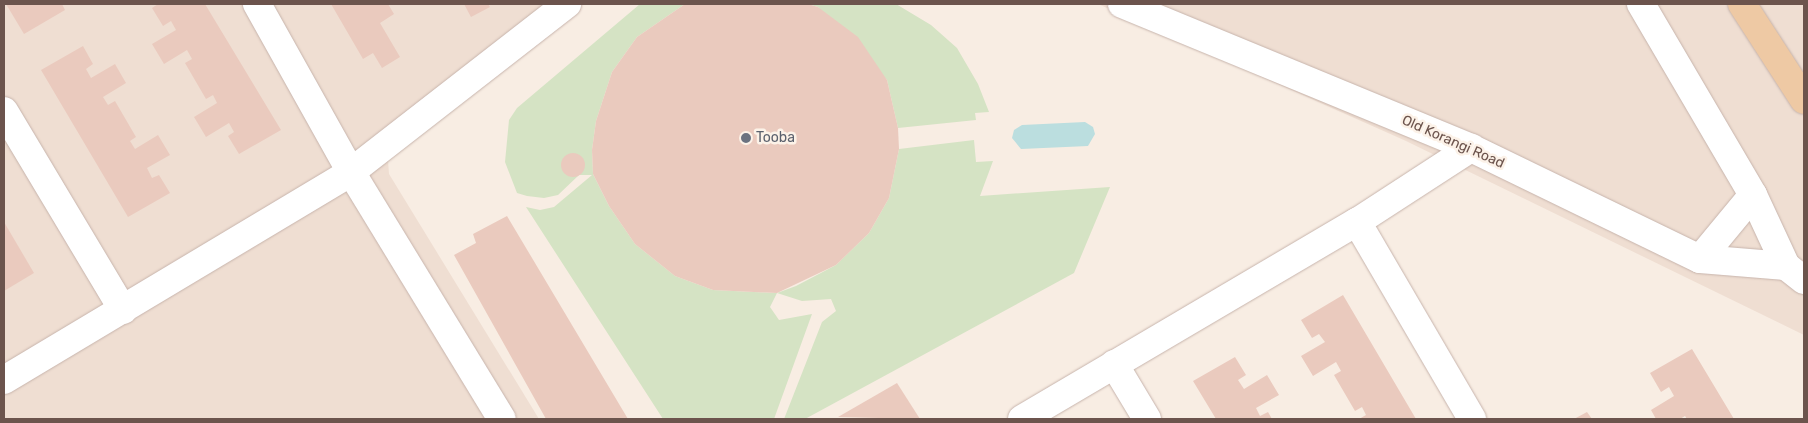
<!DOCTYPE html>
<html>
<head>
<meta charset="utf-8">
<style>
  body { margin:0 }
  #map { position:relative; width:1808px; height:423px; overflow:hidden; background:#f8ede3; font-family:Rubik,sans-serif }
  div>[style] { position:absolute }
  [style*='--x'] { left:calc(var(--x)*1px); top:calc(var(--y)*1px); width:calc(var(--w)*1px); rotate:calc(var(--a)*1deg) }
  .residential>* { inset:0; background:#efded2 }
  .green>* { inset:0; background:#d5e3c4 }
  .water>* { inset:0; background:#bbdedf }
  .building>* { inset:0; background:#eacabe }
  .round { border-radius:50% }
  .roads { filter:drop-shadow(0 0 1px #c7b4ac) drop-shadow(0 0 1px #c7b4ac) }
  .minor>* { height:28px; margin:-14px; padding:0 14px; transform-origin:14px; border-radius:14px; background:#fff }
  .major>* { height:28px; margin:-14px; padding:0 14px; transform-origin:14px; border-radius:14px; background:#eec9a4 }
  .dots>* { width:14px; height:14px; translate:-50% -50%; box-sizing:border-box; border:2px solid #fcf2e8; border-radius:50% }
  span { translate:-50% -50%; white-space:nowrap; text-align:center; line-height:1.15; -webkit-text-stroke:5px #fcf2e8; paint-order:stroke }
  .worship-label { font-size:14px; color:#5b616d }
  .left { translate:0 -50%; text-align:left }
  .street-label { font-size:14px; color:#6c544d }
  .frame { position:absolute; inset:0; border:5px solid #6c544d; pointer-events:none }
</style>
</head>
<body>
<div id="map">
  <div class="residential">
    <i style="clip-path:polygon(4px 4px,572px 4px,388px 160px,389px 174px,539px 419px,4px 419px)"></i>
    <i style="clip-path:polygon(1098px 4px,1804px 4px,1804px 335px,1406px 141px)"></i>
  </div>
  <div class="green">
    <i style="clip-path:polygon(640px 4px,685px 4px,637px 37px,612px 72px,596px 121px,592px 150px,593px 174px,609px 206px,635px 244px,675px 276px,713px 290px,777px 293px,796px 286px,836px 265px,869px 233px,889px 198px,899px 149px,974px 140px,976px 162px,993px 161px,980px 196px,1110px 187px,1074px 273px,805px 419px,784px 419px,822px 322px,836px 311px,831px 299px,802px 301px,777px 293px,770px 307px,779px 320px,812px 314px,774px 419px,663px 419px,526px 207px,540px 210px,554px 207px,592px 175px,579px 175px,558px 195px,544px 198px,527px 196px,517px 193px,505px 162px,509px 120px,517px 108px)"></i>
    <i style="clip-path:polygon(808px 4px,896px 4px,931px 25px,957px 48px,978px 84px,989px 112px,975px 113px,976px 120px,898px 128px,887px 80px,818px 7px)"></i>
  </div>
  <div class="water">
    <i style="clip-path:polygon(1085px 122px,1093px 127px,1095px 134px,1088px 146px,1021px 149px,1012px 138px,1014px 130px,1022px 125px)"></i>
  </div>
  <div class="building">
    <i style="clip-path:polygon(6px 4px,62px 4px,65px 10px,24px 34px)"></i>
    <i style="clip-path:polygon(158px 4px,205px 4px,281px 130px,239px 154px,228px 136px,234px 132px,229px 123px,206px 137px,194px 117px,217px 103px,213px 95px,206px 99px,185px 63px,192px 59px,187px 50px,164px 64px,152px 44px,176px 30px,171px 21px,163px 26px,152px 8px)"></i>
    <i style="clip-path:polygon(331px 4px,388px 4px,394px 14px,380px 23px,400px 57px,382px 68px,373px 53px,363px 59px)"></i>
    <i style="clip-path:polygon(464px 4px,488px 4px,490px 7px,471px 17px)"></i>
    <i style="clip-path:polygon(685px 4px,808px 4px,818px 7px,858px 37px,887px 80px,898px 128px,899px 149px,889px 198px,869px 233px,836px 265px,777px 293px,713px 290px,675px 276px,635px 244px,609px 206px,593px 174px,592px 150px,596px 121px,612px 72px,637px 37px)"></i>
    <i style="clip-path:polygon(83px 46px,93px 64px,86px 69px,91px 78px,115px 64px,126px 83px,103px 97px,108px 105px,115px 101px,136px 137px,130px 141px,135px 149px,158px 135px,170px 155px,147px 168px,152px 178px,159px 175px,170px 193px,128px 217px,41px 70px)"></i>
    <i class="round" style="left:561px;top:153px;width:24px;height:24px"></i>
    <i style="clip-path:polygon(507px 216px,628px 419px,546px 419px,454px 255px,476px 243px,473px 234px)"></i>
    <i style="clip-path:polygon(4px 222px,34px 273px,4px 291px)"></i>
    <i style="clip-path:polygon(1343px 295px,1416px 419px,1359px 419px,1366px 415px,1362px 407px,1355px 411px,1334px 375px,1341px 371px,1336px 362px,1313px 376px,1301px 356px,1325px 342px,1319px 334px,1312px 338px,1301px 320px)"></i>
    <i style="clip-path:polygon(1692px 349px,1734px 419px,1687px 419px,1685px 416px,1680px 419px,1656px 419px,1651px 410px,1674px 396px,1669px 387px,1661px 392px,1650px 373px)"></i>
    <i style="clip-path:polygon(1235px 357px,1246px 375px,1238px 380px,1244px 389px,1267px 375px,1279px 395px,1256px 408px,1260px 416px,1268px 412px,1272px 419px,1216px 419px,1193px 381px)"></i>
    <i style="clip-path:polygon(897px 383px,920px 419px,838px 417px)"></i>
    <i style="clip-path:polygon(1587px 412px,1592px 419px,1574px 419px)"></i>
  </div>
  <div class="roads">
    <div class="minor">
      <i style="--x:257;--y:4;--w:193;--a:60.8"></i>
      <i style="--x:351;--y:172;--w:274;--a:-37.9"></i>
      <i style="--x:1122;--y:4;--w:378;--a:22.4"></i>
      <i style="--x:1471;--y:148;--w:254;--a:25.9"></i>
      <i style="--x:1700;--y:259;--w:86;--a:4.7"></i>
      <i style="--x:1641;--y:4;--w:221;--a:59.6"></i>
      <i style="--x:1753;--y:195;--w:78;--a:65.1"></i>
      <i style="--x:1786;--y:266;--w:23;--a:38"></i>
      <i style="--x:4;--y:111;--w:232;--a:59.1"></i>
      <i style="--x:1357;--y:222;--w:228;--a:59.7"></i>
      <i style="--x:1700;--y:259;--w:83;--a:-50.4"></i>
      <i style="--x:1114;--y:364;--w:64;--a:59"></i>
      <i style="--x:4;--y:380;--w:405;--a:-30.9"></i>
      <i style="--x:351;--y:172;--w:289;--a:58.6"></i>
      <i style="--x:1022;--y:419;--w:389;--a:-30.5"></i>
      <i style="--x:1357;--y:222;--w:136;--a:-33"></i>
    </div>
    <div class="major">
      <i style="--x:1742;--y:4;--w:114;--a:57.1"></i>
    </div>
  </div>
  <div class="dots">
    <i style="left:746px;top:138px;background:#6b7280"></i>
  </div>
  <div class="worship-label">
    <span class="left" style="left:756px;top:138px">Tooba</span>
  </div>
  <div class="street-label">
    <span style="left:1453px;top:142px;rotate:24deg">Old Korangi Road</span>
  </div>
  <div class="frame"></div>
</div>
</body>
</html>
